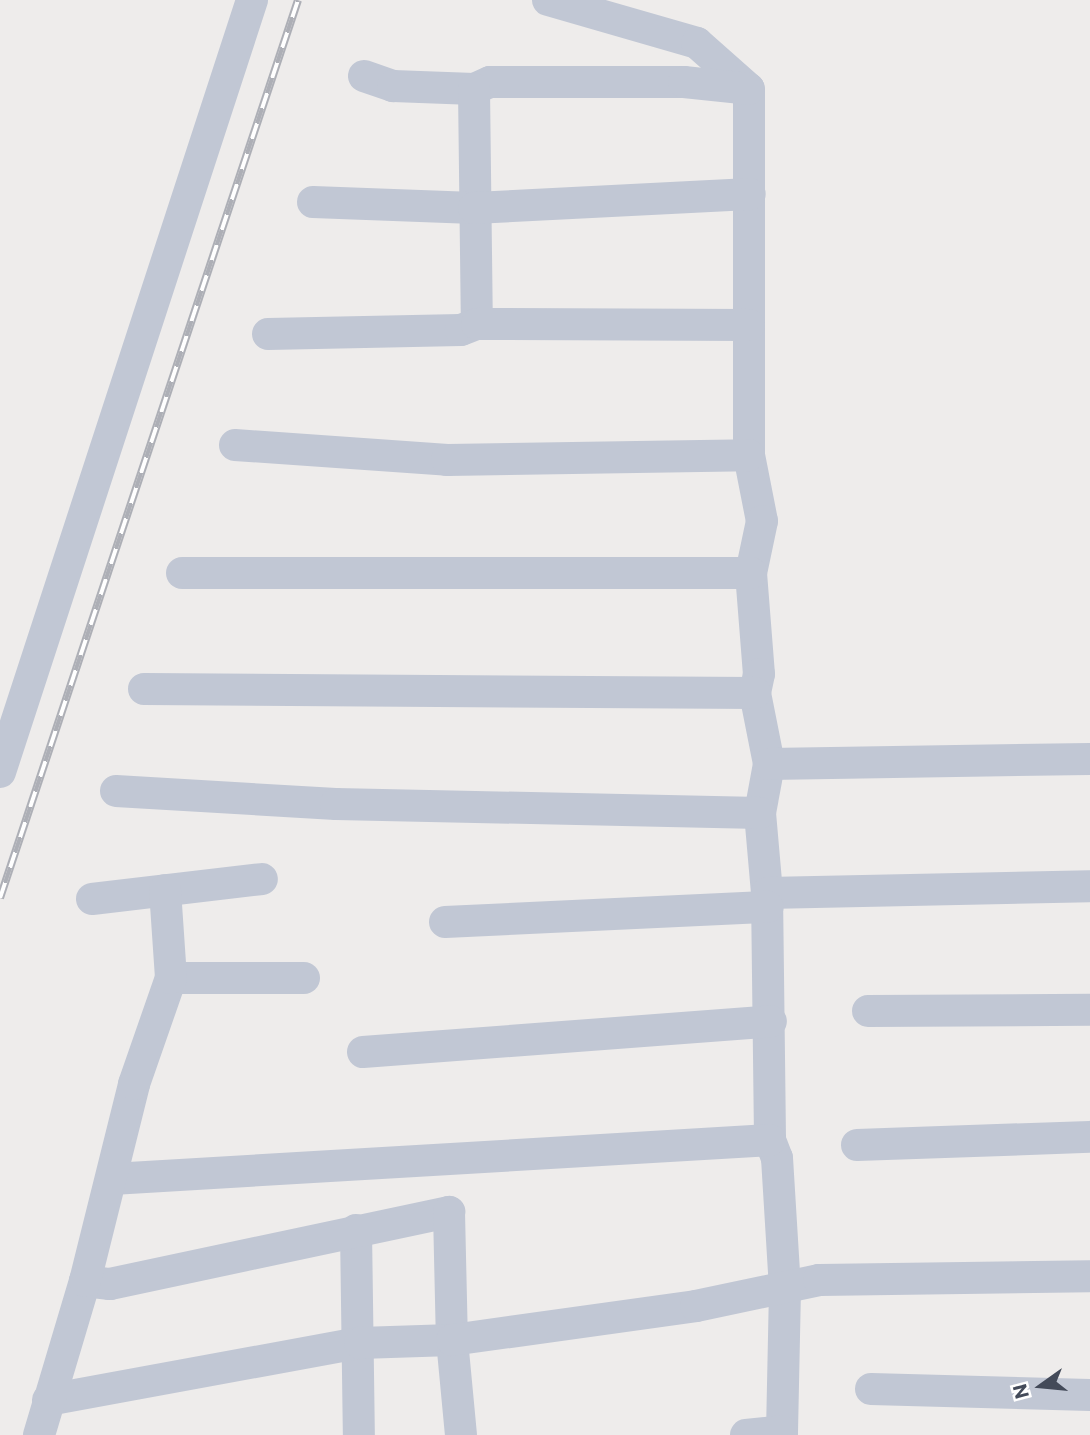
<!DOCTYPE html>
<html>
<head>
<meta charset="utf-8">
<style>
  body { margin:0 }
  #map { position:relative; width:1090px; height:1435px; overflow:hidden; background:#eeeceb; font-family:Commissioner,sans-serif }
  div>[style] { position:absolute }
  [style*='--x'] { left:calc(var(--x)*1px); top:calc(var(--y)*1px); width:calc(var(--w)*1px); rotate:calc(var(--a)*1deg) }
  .minor>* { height:32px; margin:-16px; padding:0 16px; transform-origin:16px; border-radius:16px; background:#c1c7d4 }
  .rail>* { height:8px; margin-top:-4px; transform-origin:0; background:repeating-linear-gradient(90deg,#fff 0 16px,#adafb6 0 32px); box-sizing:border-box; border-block:2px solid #adafb6 }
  span { translate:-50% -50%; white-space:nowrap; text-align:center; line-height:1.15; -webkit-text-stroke:5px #fff; paint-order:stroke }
  .north { position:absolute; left:1006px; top:1351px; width:70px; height:70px; -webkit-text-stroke:5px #fff; paint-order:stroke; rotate:255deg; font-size:19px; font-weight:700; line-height:28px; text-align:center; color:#434a59 }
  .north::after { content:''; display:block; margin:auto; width:24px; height:32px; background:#434a59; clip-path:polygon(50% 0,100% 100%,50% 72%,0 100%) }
</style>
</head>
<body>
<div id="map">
  <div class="minor">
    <i style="--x:548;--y:0;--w:155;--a:16.1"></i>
    <i style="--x:697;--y:43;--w:69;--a:41.5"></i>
    <i style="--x:749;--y:89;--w:366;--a:90"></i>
    <i style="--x:749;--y:455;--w:67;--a:78.9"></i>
    <i style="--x:762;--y:521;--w:53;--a:101.9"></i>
    <i style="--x:751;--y:573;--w:101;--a:85.5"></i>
    <i style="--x:759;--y:674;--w:19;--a:102"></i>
    <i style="--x:755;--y:693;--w:72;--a:78.8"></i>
    <i style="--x:769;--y:764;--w:50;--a:100.4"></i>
    <i style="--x:760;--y:813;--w:80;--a:85"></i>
    <i style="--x:767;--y:893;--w:247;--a:89.3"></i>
    <i style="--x:770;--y:1140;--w:19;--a:69"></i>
    <i style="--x:777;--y:1158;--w:131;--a:86.5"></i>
    <i style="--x:785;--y:1289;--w:146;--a:91.2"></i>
    <i style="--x:364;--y:76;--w:31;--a:19"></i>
    <i style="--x:393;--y:86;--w:81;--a:2.1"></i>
    <i style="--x:474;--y:89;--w:17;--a:-24"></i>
    <i style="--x:490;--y:82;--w:194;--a:0"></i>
    <i style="--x:684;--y:82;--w:65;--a:6.1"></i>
    <i style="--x:474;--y:89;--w:235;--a:89.3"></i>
    <i style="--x:313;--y:202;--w:161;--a:2.1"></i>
    <i style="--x:474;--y:208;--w:276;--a:-2.9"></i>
    <i style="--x:268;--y:334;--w:193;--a:-1.2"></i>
    <i style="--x:461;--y:330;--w:17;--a:-21"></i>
    <i style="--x:477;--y:324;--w:272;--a:0.2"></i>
    <i style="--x:235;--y:445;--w:213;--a:4"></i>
    <i style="--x:447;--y:460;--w:302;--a:-0.9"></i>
    <i style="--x:182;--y:573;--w:569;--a:0"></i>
    <i style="--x:144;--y:689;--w:611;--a:0.38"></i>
    <i style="--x:769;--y:764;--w:321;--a:-0.9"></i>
    <i style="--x:0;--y:772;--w:812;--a:-71.92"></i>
    <i style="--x:116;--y:791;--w:220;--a:3.4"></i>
    <i style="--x:336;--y:804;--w:424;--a:1.2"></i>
    <i style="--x:767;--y:893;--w:323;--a:-1.2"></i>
    <i style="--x:92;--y:899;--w:171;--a:-6.7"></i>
    <i style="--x:445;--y:922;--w:323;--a:-2.7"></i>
    <i style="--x:171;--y:978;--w:133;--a:0"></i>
    <i style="--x:868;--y:1011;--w:222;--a:-0.3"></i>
    <i style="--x:363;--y:1052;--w:409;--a:-4.3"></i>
    <i style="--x:857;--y:1145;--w:233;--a:-2"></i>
    <i style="--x:112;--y:1179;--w:659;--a:-3.39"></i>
    <i style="--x:356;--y:1230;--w:205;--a:89.2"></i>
    <i style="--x:85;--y:1281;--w:25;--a:7"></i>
    <i style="--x:110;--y:1284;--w:347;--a:-12"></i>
    <i style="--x:449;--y:1212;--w:128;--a:88.7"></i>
    <i style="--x:452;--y:1340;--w:95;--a:84.6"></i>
    <i style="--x:871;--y:1389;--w:219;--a:1.6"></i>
    <i style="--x:48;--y:1400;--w:317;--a:-10.4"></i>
    <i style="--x:360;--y:1343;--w:92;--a:-1.9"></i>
    <i style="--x:452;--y:1340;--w:246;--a:-7.9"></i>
    <i style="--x:696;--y:1306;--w:126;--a:-11.9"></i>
    <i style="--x:819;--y:1280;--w:271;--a:-0.8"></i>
    <i style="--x:39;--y:1435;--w:161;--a:-73.4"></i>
    <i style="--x:85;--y:1281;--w:203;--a:-76"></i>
    <i style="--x:134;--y:1084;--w:112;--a:-70.8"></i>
    <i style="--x:171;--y:978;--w:88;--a:-93.9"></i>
    <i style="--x:746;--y:1435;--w:36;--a:-6"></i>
  </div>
  <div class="rail">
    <i style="--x:0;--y:898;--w:946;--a:-71.64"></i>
  </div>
  <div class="north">N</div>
</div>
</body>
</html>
